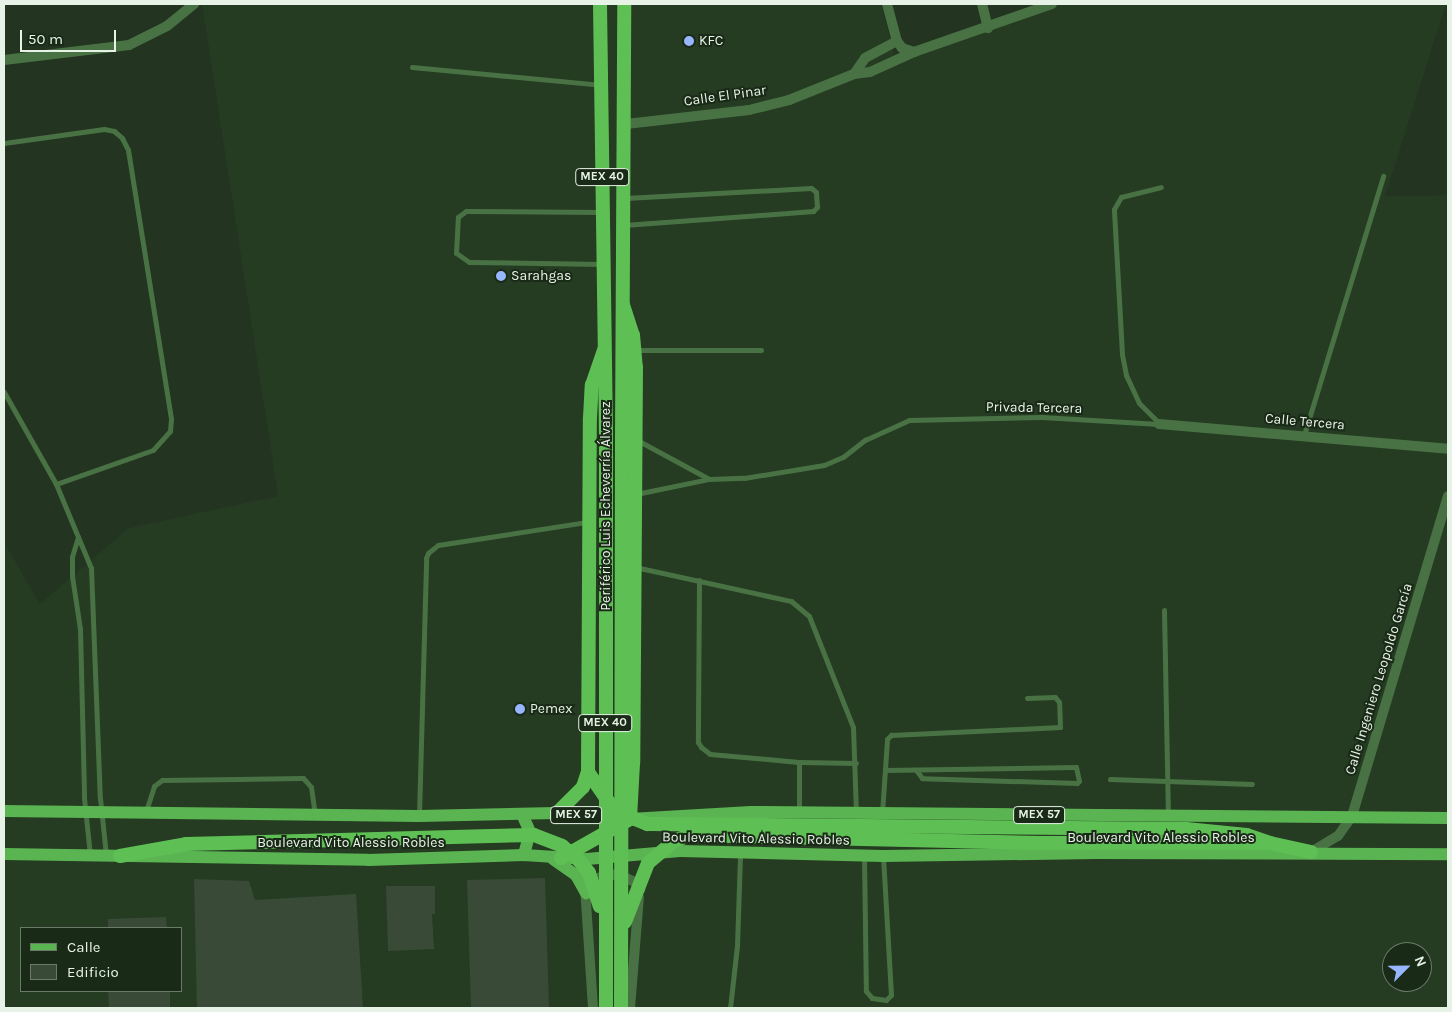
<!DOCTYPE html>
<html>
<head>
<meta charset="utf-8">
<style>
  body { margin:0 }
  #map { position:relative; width:1452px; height:1012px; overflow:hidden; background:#233421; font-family:Karla,sans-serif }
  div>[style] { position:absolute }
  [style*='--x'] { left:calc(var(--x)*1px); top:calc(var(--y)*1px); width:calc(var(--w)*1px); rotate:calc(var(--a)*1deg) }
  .built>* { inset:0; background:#253b22 }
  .building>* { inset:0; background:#394b37 }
  .service>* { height:5px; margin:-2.5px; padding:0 2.5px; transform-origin:2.5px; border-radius:2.5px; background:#497244 }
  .minor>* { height:10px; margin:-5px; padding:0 5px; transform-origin:5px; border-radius:5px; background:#497244 }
  .primary>* { height:12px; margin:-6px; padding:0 6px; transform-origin:6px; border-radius:6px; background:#5bb452 }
  .trunk>* { height:14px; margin:-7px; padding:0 7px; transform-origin:7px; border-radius:7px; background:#5ec054 }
  .trunk-bridge>* { height:14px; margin:-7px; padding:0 7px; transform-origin:7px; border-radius:7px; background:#5ec054 }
  .dots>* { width:14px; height:14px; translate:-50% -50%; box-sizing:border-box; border:2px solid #192a17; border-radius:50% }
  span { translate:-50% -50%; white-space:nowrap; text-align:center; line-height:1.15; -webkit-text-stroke:4px #192a17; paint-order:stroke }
  .shield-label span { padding:1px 4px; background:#192a17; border:1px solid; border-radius:4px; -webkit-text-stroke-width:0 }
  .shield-label { font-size:12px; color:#e8f3e7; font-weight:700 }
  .poi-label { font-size:14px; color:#e8f3e7 }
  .left { translate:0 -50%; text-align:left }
  .street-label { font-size:14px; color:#e8f3e7 }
  .frame { position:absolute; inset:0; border:5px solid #e8f3e7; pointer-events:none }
  .legend { position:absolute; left:20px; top:927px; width:162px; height:65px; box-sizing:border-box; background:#192a17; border:1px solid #6c7a6a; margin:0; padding:6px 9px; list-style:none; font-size:15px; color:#e8f3e7 }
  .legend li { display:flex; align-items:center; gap:10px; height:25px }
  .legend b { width:25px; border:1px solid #6c7a6a }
  .north { position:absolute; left:1382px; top:942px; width:50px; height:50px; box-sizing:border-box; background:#192a17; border:1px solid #6c7a6a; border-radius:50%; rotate:67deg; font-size:14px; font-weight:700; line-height:20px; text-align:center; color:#e8f3e7 }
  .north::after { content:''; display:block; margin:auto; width:18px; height:22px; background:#96b6fd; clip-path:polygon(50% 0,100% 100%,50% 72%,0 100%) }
  .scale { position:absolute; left:20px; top:30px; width:96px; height:22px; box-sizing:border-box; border:2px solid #e8f3e7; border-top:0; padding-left:6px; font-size:15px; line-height:18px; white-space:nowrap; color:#e8f3e7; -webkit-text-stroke:4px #192a17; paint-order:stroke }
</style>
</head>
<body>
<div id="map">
  <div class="built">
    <i style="clip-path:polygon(evenodd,202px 4px,881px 4px,894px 55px,1057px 4px,1446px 4px,1385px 196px,1448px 195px,1448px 1008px,4px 1008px,4px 542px,40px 604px,129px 528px,278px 496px,202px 4px,21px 928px,181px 928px,181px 991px,21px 991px,21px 928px,202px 4px,1392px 952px,1422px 952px,1422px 982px,1392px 982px,1392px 952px)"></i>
  </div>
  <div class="building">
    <i style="clip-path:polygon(545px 878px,549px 1008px,471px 1008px,467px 880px)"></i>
    <i style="clip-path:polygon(194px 879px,249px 881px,255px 900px,356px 894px,363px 1008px,197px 1008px)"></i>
    <i style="clip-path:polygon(386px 886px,435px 886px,435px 914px,432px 914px,434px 949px,388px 951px)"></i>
    <i style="clip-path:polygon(166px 917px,167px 928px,108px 928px,108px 919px)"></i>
    <i style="clip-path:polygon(108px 991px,170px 991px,170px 1008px,109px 1008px)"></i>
  </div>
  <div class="service">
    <i style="--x:412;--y:67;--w:190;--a:5.4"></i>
    <i style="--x:4;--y:143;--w:101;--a:-8"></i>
    <i style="--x:104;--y:129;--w:10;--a:11"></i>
    <i style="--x:114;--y:131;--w:11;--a:41"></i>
    <i style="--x:122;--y:138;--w:13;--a:63"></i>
    <i style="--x:128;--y:150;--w:272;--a:80.9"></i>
    <i style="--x:171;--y:419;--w:12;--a:95"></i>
    <i style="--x:170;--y:431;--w:25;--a:132"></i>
    <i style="--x:153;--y:450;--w:103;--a:160.7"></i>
    <i style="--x:56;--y:484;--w:106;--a:-119.5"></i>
    <i style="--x:624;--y:225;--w:190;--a:-4.2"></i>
    <i style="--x:813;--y:211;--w:6;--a:-45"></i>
    <i style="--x:817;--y:207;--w:15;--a:-94"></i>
    <i style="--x:816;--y:192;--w:6;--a:-141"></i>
    <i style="--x:811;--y:188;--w:186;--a:176.9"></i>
    <i style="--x:602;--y:264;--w:133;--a:-179.1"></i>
    <i style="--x:469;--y:262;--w:16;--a:-145"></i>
    <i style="--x:456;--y:253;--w:36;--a:-87"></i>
    <i style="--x:458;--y:217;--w:10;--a:-37"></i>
    <i style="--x:466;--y:211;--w:136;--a:0.4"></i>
    <i style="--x:636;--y:350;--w:125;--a:0"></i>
    <i style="--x:1159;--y:423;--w:28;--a:-135"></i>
    <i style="--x:1139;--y:403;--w:31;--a:-115"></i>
    <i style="--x:1126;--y:375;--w:21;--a:-101"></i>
    <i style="--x:1122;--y:354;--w:145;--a:-93.2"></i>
    <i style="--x:1114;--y:209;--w:14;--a:-60"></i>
    <i style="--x:1121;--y:197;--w:41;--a:-14"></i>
    <i style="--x:1304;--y:435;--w:271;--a:-73"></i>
    <i style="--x:637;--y:440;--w:82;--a:28.4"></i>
    <i style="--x:56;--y:484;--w:91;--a:67.4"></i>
    <i style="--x:91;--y:568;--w:230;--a:87.8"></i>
    <i style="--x:100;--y:798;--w:57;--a:84"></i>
    <i style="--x:636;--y:494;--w:75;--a:-11.6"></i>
    <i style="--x:709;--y:479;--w:35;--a:-2"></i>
    <i style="--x:744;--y:478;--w:81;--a:-9.2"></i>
    <i style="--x:824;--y:465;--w:21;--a:-23"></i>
    <i style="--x:843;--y:457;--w:28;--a:-38"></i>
    <i style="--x:865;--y:440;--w:48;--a:-24.4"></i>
    <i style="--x:909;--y:420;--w:133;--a:-1.3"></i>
    <i style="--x:1042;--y:417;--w:117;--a:3.4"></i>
    <i style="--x:78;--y:537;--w:21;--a:107"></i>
    <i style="--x:72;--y:557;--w:19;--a:90"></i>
    <i style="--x:72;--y:576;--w:54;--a:81.4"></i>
    <i style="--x:80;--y:629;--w:169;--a:88.6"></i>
    <i style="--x:84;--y:798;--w:57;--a:84"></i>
    <i style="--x:635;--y:567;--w:160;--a:12.3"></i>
    <i style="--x:791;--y:601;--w:23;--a:40"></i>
    <i style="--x:809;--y:616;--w:119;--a:68.4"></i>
    <i style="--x:853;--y:727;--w:85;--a:88"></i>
    <i style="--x:699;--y:580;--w:162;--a:90.4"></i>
    <i style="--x:698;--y:742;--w:6;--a:59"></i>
    <i style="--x:701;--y:747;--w:11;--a:38"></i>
    <i style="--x:710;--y:754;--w:89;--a:5.1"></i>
    <i style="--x:799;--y:762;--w:57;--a:1"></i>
    <i style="--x:1164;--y:610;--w:206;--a:88.9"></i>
    <i style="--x:799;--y:762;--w:50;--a:90"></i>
    <i style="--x:885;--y:770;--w:191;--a:-0.9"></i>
    <i style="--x:1076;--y:767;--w:14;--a:78"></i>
    <i style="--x:1079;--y:781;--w:3;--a:135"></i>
    <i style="--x:1077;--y:783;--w:155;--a:-178.2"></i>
    <i style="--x:922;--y:778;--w:10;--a:-127"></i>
    <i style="--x:1110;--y:779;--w:142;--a:2"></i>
    <i style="--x:146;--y:811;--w:26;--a:-72"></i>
    <i style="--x:154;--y:786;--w:10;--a:-37"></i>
    <i style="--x:162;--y:780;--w:141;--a:-0.8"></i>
    <i style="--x:303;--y:778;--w:12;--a:48"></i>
    <i style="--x:311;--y:787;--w:28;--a:82"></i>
    <i style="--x:882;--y:813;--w:74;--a:-86.1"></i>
    <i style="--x:887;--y:739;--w:6;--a:-45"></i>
    <i style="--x:891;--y:735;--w:169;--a:-2.7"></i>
    <i style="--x:1060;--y:727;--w:25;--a:-92"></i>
    <i style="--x:1059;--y:702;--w:6;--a:-129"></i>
    <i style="--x:1055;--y:697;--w:28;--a:178"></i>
    <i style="--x:419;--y:815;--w:257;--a:-88.4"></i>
    <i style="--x:426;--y:558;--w:5;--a:-68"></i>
    <i style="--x:428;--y:553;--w:13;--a:-39"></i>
    <i style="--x:438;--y:545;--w:151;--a:-8.8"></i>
    <i style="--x:864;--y:856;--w:135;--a:89.2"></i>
    <i style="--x:866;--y:991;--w:9;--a:49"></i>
    <i style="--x:872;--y:998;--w:14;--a:8"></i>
    <i style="--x:886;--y:1000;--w:7;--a:-45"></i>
    <i style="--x:891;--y:995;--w:138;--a:-93.3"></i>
    <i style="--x:730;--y:1008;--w:62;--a:-83.6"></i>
    <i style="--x:737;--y:946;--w:92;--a:-88.1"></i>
  </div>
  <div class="minor">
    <i style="--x:887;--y:4;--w:38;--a:75"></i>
    <i style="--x:897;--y:41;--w:9;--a:54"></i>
    <i style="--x:902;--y:48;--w:13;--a:18"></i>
    <i style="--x:914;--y:52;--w:146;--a:-19.2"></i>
    <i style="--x:982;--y:4;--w:25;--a:76"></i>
    <i style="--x:4;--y:60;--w:126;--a:-6.8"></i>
    <i style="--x:129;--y:45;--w:42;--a:-26.6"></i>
    <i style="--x:167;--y:26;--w:35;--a:-39"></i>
    <i style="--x:854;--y:74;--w:19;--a:-55"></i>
    <i style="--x:865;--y:58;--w:36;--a:-28"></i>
    <i style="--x:626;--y:124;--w:124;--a:-6.5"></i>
    <i style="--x:749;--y:110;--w:41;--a:-14"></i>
    <i style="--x:789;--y:100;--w:70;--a:-21.8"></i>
    <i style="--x:854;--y:74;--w:16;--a:-7"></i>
    <i style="--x:870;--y:72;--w:48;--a:-24.4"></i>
    <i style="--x:1159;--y:424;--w:290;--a:4.9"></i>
    <i style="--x:1311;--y:852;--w:31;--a:-31"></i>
    <i style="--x:1338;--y:836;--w:24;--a:-55"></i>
    <i style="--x:1352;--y:816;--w:334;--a:-73.3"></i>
    <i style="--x:585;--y:887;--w:121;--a:86.2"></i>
    <i style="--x:589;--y:888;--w:13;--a:-48"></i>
    <i style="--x:598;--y:878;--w:19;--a:-12"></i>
    <i style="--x:617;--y:874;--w:20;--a:24"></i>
    <i style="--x:635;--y:882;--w:9;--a:54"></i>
    <i style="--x:630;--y:1008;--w:111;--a:-85.4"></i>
  </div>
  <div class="primary">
    <i style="--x:4;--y:811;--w:415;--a:0.7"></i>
    <i style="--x:419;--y:816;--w:137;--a:-1.3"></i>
    <i style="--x:556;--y:813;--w:74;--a:4.6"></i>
    <i style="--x:630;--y:819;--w:121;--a:-3.3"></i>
    <i style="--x:751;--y:812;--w:697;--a:0.49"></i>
    <i style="--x:522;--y:814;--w:20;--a:66"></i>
    <i style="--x:530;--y:832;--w:24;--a:105"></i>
    <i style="--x:4;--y:854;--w:364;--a:0.9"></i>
    <i style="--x:368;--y:860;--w:156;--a:-1.8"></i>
    <i style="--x:524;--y:855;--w:63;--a:3.6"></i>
    <i style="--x:587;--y:859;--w:93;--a:-4.9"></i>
    <i style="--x:680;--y:851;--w:203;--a:1.4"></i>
    <i style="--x:883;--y:856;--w:213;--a:-0.8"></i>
    <i style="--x:1096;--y:853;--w:352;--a:0.2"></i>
    <i style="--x:553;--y:859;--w:28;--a:35"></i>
    <i style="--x:576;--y:875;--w:21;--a:61"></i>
  </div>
  <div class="trunk">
    <i style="--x:600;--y:4;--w:434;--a:89.2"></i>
    <i style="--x:623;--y:305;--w:32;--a:72"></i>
    <i style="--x:633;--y:335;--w:32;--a:85"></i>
    <i style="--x:636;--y:367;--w:396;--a:90.4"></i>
    <i style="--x:633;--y:763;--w:56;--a:93.1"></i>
    <i style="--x:622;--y:439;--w:435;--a:-89.7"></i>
    <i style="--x:588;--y:772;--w:47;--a:55.3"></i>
    <i style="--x:615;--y:811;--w:35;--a:22"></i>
    <i style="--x:647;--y:824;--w:539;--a:0.53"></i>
    <i style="--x:1186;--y:829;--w:61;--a:5.6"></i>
    <i style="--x:1247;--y:835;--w:24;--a:19"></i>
    <i style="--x:557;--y:813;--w:37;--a:-45"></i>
    <i style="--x:583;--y:787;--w:16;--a:-72"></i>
    <i style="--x:588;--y:772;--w:354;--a:-89.7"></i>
    <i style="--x:590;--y:418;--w:33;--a:-87"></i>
    <i style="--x:592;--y:385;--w:37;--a:-71"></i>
    <i style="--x:1042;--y:843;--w:228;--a:0"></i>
    <i style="--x:1270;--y:843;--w:42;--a:12.4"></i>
    <i style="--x:120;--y:856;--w:67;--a:-10.3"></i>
    <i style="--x:561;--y:858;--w:79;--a:-29.5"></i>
  </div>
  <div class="trunk-bridge">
    <i style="--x:606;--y:438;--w:570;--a:90"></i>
    <i style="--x:186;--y:844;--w:348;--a:-1.5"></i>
    <i style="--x:534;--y:835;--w:30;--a:21"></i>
    <i style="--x:562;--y:846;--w:19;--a:39"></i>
    <i style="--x:577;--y:858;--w:19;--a:51"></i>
    <i style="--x:589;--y:873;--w:35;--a:72"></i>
    <i style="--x:625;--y:922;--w:63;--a:-68.7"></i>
    <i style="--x:648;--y:863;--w:34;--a:-40"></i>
    <i style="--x:674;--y:841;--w:17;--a:-21"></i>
    <i style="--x:690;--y:835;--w:352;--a:1.3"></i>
    <i style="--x:621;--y:1008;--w:569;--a:-89.9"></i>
  </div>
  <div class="dots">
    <i style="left:689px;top:41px;background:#96b6fd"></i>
    <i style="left:501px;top:276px;background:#96b6fd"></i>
    <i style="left:520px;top:709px;background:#96b6fd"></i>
  </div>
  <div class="shield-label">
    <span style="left:602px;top:177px">MEX 40</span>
    <span style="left:605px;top:723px">MEX 40</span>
    <span style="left:576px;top:815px">MEX 57</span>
    <span style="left:1039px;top:815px">MEX 57</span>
  </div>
  <div class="poi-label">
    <span class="left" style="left:699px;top:41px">KFC</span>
    <span class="left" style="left:511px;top:276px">Sarahgas</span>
    <span class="left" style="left:530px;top:709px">Pemex</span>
  </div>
  <div class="street-label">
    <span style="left:725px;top:96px;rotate:-8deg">Calle El Pinar</span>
    <span style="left:1034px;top:408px;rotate:1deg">Privada Tercera</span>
    <span style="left:1305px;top:422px;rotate:5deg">Calle Tercera</span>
    <span style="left:606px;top:506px;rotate:-90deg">Periférico Luis Echeverría Álvarez</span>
    <span style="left:1379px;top:679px;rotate:-73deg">Calle Ingeniero Leopoldo García</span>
    <span style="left:1161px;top:838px">Boulevard Vito Alessio Robles</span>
    <span style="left:756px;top:839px;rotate:1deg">Boulevard Vito Alessio Robles</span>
    <span style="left:351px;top:843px">Boulevard Vito Alessio Robles</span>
  </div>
  <div class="frame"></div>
  <ul class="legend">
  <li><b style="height:6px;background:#5bb452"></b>Calle</li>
  <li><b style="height:14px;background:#394b37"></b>Edificio</li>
  </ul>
  <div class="north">N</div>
  <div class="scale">50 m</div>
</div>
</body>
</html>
